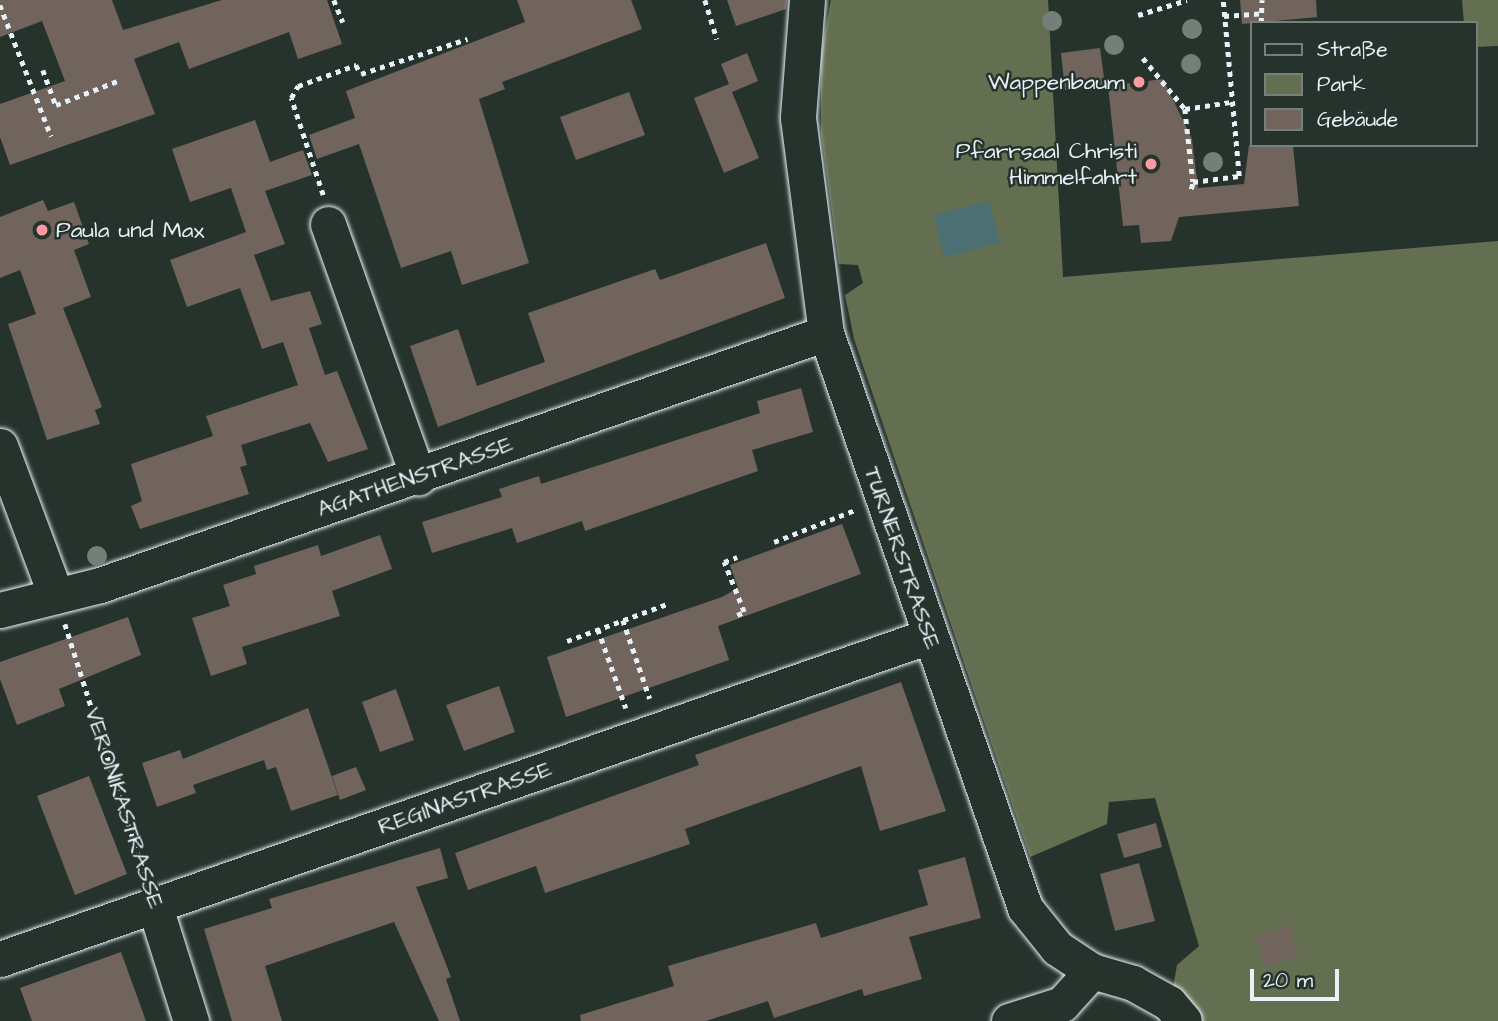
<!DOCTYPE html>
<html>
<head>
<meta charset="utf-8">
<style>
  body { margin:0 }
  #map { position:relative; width:1498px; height:1021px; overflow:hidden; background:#26332d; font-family:"Architects Daughter",sans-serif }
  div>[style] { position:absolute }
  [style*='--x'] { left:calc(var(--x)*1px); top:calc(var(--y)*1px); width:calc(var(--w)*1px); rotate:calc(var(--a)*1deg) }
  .green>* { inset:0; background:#636f50 }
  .water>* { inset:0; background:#4c6f73 }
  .building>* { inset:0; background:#70645c }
  .path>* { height:4.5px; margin-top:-2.25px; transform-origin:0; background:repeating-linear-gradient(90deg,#e8f1f8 0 5px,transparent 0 10px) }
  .roads { filter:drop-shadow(0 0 2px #e8f1f8) drop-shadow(0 0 2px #e8f1f8) }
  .minor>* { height:35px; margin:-17.5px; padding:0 17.5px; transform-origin:17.5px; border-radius:17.5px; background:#26332d }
  .trees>* { width:20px; height:20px; margin:-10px; border-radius:50%; background:#747f78 }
  .dots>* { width:19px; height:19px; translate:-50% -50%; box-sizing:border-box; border:4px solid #26332d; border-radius:50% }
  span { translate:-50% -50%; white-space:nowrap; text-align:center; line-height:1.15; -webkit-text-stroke:5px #26332d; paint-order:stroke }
  .poi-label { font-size:23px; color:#e8f1f8 }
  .right { translate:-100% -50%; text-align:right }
  .left { translate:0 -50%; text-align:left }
  .street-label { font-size:23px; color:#e8f1f8 }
  .legend { position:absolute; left:1250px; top:21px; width:228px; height:126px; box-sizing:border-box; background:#26332d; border:2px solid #747f7e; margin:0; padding:9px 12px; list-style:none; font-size:21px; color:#e8f1f8 }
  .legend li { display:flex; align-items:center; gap:14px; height:35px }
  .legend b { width:35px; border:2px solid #747f7e }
  .scale { position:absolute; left:1250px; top:969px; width:89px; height:32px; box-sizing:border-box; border:4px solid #e8f1f8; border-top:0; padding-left:9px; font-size:21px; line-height:24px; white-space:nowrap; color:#e8f1f8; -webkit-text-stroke:5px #26332d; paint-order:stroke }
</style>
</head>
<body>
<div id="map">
  <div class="green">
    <i style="clip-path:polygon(831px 0,1048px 0,1063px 277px,1498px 241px,1498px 1021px,1199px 1021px,1172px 994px,1177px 965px,1199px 946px,1155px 798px,1109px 802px,1107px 824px,1030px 857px,854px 339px,845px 295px,863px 283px,858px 265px,839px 264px,821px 133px,821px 52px)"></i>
    <i style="clip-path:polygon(1462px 0,1498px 0,1498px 46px,1475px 47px,1475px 23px,1464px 23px)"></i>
  </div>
  <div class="water">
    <i style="clip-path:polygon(989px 201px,1000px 243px,944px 257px,934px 215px)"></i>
  </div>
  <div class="building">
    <i style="clip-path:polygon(0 0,112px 0,123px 30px,222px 0,327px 0,342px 44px,298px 59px,289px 32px,189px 69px,179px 42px,134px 59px,155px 114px,10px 165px,0 137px,0 104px,65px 81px,42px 21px,0 37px)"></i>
    <i style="clip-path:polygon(517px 0,631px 0,642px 29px,502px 82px,505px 89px,479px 99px,529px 263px,462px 285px,451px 251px,401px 268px,359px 144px,317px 159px,309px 135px,355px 118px,346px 91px,525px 22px)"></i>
    <i style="clip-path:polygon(727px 0,787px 0,786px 9px,736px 26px)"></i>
    <i style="clip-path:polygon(1240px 0,1316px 0,1317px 17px,1242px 24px)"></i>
    <i style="clip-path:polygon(1100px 48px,1105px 85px,1065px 90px,1061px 53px)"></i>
    <i style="clip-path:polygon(747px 53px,758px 81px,732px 92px,759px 158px,724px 173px,694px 98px,729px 84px,721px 64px)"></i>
    <i style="clip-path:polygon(1163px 79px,1192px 139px,1198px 188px,1244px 184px,1249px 145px,1293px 145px,1299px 206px,1179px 217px,1171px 241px,1141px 243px,1139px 225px,1123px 226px,1108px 86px)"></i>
    <i style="clip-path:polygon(629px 92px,645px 135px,576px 160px,560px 117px)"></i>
    <i style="clip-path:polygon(255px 120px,270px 162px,303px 150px,312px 175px,265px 191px,285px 244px,254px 255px,271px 301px,310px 291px,322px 324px,309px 328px,325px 375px,337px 371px,368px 449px,328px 462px,310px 423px,241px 445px,247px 465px,240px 467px,249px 494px,140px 529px,131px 506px,142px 501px,131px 464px,213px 436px,206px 416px,298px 385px,283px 342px,262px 349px,240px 288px,187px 307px,170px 260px,246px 232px,231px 188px,190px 202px,172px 149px)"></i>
    <i style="clip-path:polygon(43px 200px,48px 211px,74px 202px,89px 244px,74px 250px,91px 297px,63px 308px,102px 407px,95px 410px,100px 424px,47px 440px,8px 324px,36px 314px,20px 270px,0 278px,0 217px)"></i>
    <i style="clip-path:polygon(766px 243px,785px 298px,438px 427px,410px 346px,458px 329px,477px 386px,545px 362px,528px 313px,655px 269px,660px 280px)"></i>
    <i style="clip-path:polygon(801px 388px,813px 432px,752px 450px,758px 471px,585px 531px,582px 521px,517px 543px,512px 528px,432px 553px,422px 522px,502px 497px,499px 489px,539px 476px,541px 484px,760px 413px,757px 401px)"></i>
    <i style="clip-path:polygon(842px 524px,861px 574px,718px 626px,729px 660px,566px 717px,547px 657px,722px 597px,738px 588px,730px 565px)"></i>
    <i style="clip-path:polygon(380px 535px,392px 569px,332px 591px,340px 616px,242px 647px,247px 664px,211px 676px,192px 618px,230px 606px,223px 585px,256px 574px,254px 566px,318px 545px,321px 556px)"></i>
    <i style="clip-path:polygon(128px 617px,141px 655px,59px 689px,65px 706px,17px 725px,0 679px,0 662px)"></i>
    <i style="clip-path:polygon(901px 682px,946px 811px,880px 831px,861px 766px,685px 829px,690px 844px,545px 893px,536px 866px,468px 890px,455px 853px,699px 765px,695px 755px)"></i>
    <i style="clip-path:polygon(499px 686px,515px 732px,464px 751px,446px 705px)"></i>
    <i style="clip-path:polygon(396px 689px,414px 740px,380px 752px,362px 702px)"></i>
    <i style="clip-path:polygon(308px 708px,338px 795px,291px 811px,276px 767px,267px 770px,264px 760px,193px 785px,196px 793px,157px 807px,142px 763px,180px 750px,183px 759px)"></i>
    <i style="clip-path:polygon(356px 767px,366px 790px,340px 800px,332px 776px)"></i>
    <i style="clip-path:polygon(89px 776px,127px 874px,75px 895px,37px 796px)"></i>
    <i style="clip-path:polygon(1156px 823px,1162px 847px,1124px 858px,1117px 834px)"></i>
    <i style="clip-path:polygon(440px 848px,448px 878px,416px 887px,451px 977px,446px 979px,460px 1021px,439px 1021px,394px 922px,265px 966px,282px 1021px,232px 1021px,204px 929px,272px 908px,269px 899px)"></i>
    <i style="clip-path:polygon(965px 857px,981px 918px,909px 937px,922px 979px,864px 996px,862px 989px,774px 1018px,768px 1001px,706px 1021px,581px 1021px,580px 1015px,674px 986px,668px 966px,816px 923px,821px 938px,928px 905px,918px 870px)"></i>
    <i style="clip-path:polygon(1139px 863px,1155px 921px,1115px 931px,1100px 874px)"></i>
    <i style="clip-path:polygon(1290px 926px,1298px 956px,1264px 966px,1256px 935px)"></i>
    <i style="clip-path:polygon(121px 952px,146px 1021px,32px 1021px,20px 988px)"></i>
  </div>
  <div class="path">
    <i style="--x:334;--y:0;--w:24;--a:68"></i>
    <i style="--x:705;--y:0;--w:41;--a:72.9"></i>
    <i style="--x:0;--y:5;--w:141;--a:68.7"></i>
    <i style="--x:1138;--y:15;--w:51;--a:-17"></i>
    <i style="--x:1224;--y:16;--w:39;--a:-4"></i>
    <i style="--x:1261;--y:23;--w:23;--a:-88"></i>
    <i style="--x:1143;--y:58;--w:66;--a:50.5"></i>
    <i style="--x:1185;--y:109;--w:73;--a:83.7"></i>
    <i style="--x:1193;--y:182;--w:46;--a:-7.4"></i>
    <i style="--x:1239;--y:176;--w:177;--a:-95.2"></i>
    <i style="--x:43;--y:70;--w:37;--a:70"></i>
    <i style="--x:56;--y:105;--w:69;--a:-21.3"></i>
    <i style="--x:1185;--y:109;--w:47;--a:-8.7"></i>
    <i style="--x:1191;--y:189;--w:7;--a:-74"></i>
    <i style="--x:323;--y:195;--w:102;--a:-108.3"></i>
    <i style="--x:291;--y:98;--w:14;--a:-60"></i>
    <i style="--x:298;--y:86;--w:62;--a:-19.9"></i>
    <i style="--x:356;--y:65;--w:10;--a:61"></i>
    <i style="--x:361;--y:74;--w:112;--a:-18.3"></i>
    <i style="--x:774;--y:542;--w:87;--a:-21.6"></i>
    <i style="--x:737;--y:615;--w:8;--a:-23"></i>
    <i style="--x:744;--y:612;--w:54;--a:-111.8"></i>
    <i style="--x:724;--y:562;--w:14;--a:-21"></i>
    <i style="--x:623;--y:620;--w:83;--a:71.1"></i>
    <i style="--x:65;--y:624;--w:264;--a:72.4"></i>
    <i style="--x:598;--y:629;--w:84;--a:70.5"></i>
    <i style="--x:567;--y:641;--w:107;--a:-20.3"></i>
  </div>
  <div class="roads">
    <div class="minor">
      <i style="--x:807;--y:0;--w:118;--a:94.4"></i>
      <i style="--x:798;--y:118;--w:217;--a:82.6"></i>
      <i style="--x:826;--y:333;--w:608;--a:70.91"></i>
      <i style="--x:1025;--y:908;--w:51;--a:51.3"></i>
      <i style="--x:1057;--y:948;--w:42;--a:33.3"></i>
      <i style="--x:1092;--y:971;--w:43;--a:16.3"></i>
      <i style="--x:1133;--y:983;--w:41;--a:29.1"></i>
      <i style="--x:1169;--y:1003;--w:23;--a:50"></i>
      <i style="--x:328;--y:224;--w:269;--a:70.4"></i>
      <i style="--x:0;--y:446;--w:160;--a:69.5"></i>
      <i style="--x:0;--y:610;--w:103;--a:-14"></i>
      <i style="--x:100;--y:585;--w:768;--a:-19.14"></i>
      <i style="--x:155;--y:907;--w:120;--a:72.5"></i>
      <i style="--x:0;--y:959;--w:984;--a:-19.17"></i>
      <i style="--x:1009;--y:1021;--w:56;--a:-17.8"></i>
      <i style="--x:1062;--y:1004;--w:45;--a:-47.7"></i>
    </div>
  </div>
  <div class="trees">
    <i style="left:1052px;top:21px"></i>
    <i style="left:1192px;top:29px"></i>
    <i style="left:1114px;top:45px"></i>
    <i style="left:1191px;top:64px"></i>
    <i style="left:1213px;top:162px"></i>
    <i style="left:97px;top:556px"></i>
  </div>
  <div class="dots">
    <i style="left:1139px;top:82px;background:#ff9aa2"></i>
    <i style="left:1151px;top:164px;background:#ff9aa2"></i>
    <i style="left:42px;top:230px;background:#ff9aa2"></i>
  </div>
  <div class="poi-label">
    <span class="right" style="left:1125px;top:82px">Wappenbaum</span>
    <span class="right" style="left:1137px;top:164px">Pfarrsaal Christi<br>Himmelfahrt</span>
    <span class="left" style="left:56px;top:230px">Paula und Max</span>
  </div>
  <div class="street-label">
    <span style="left:415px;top:477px;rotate:-19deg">AGATHENSTRASSE</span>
    <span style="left:902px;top:558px;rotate:71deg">TURNERSTRASSE</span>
    <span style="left:465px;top:798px;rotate:-19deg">REGINASTRASSE</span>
    <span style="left:124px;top:808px;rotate:72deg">VERONIKASTRASSE</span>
  </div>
  <ul class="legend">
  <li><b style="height:9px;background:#26332d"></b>Straße</li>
  <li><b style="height:19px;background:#636f50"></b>Park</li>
  <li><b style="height:19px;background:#70645c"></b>Gebäude</li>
  </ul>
  <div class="scale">20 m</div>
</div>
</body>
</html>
